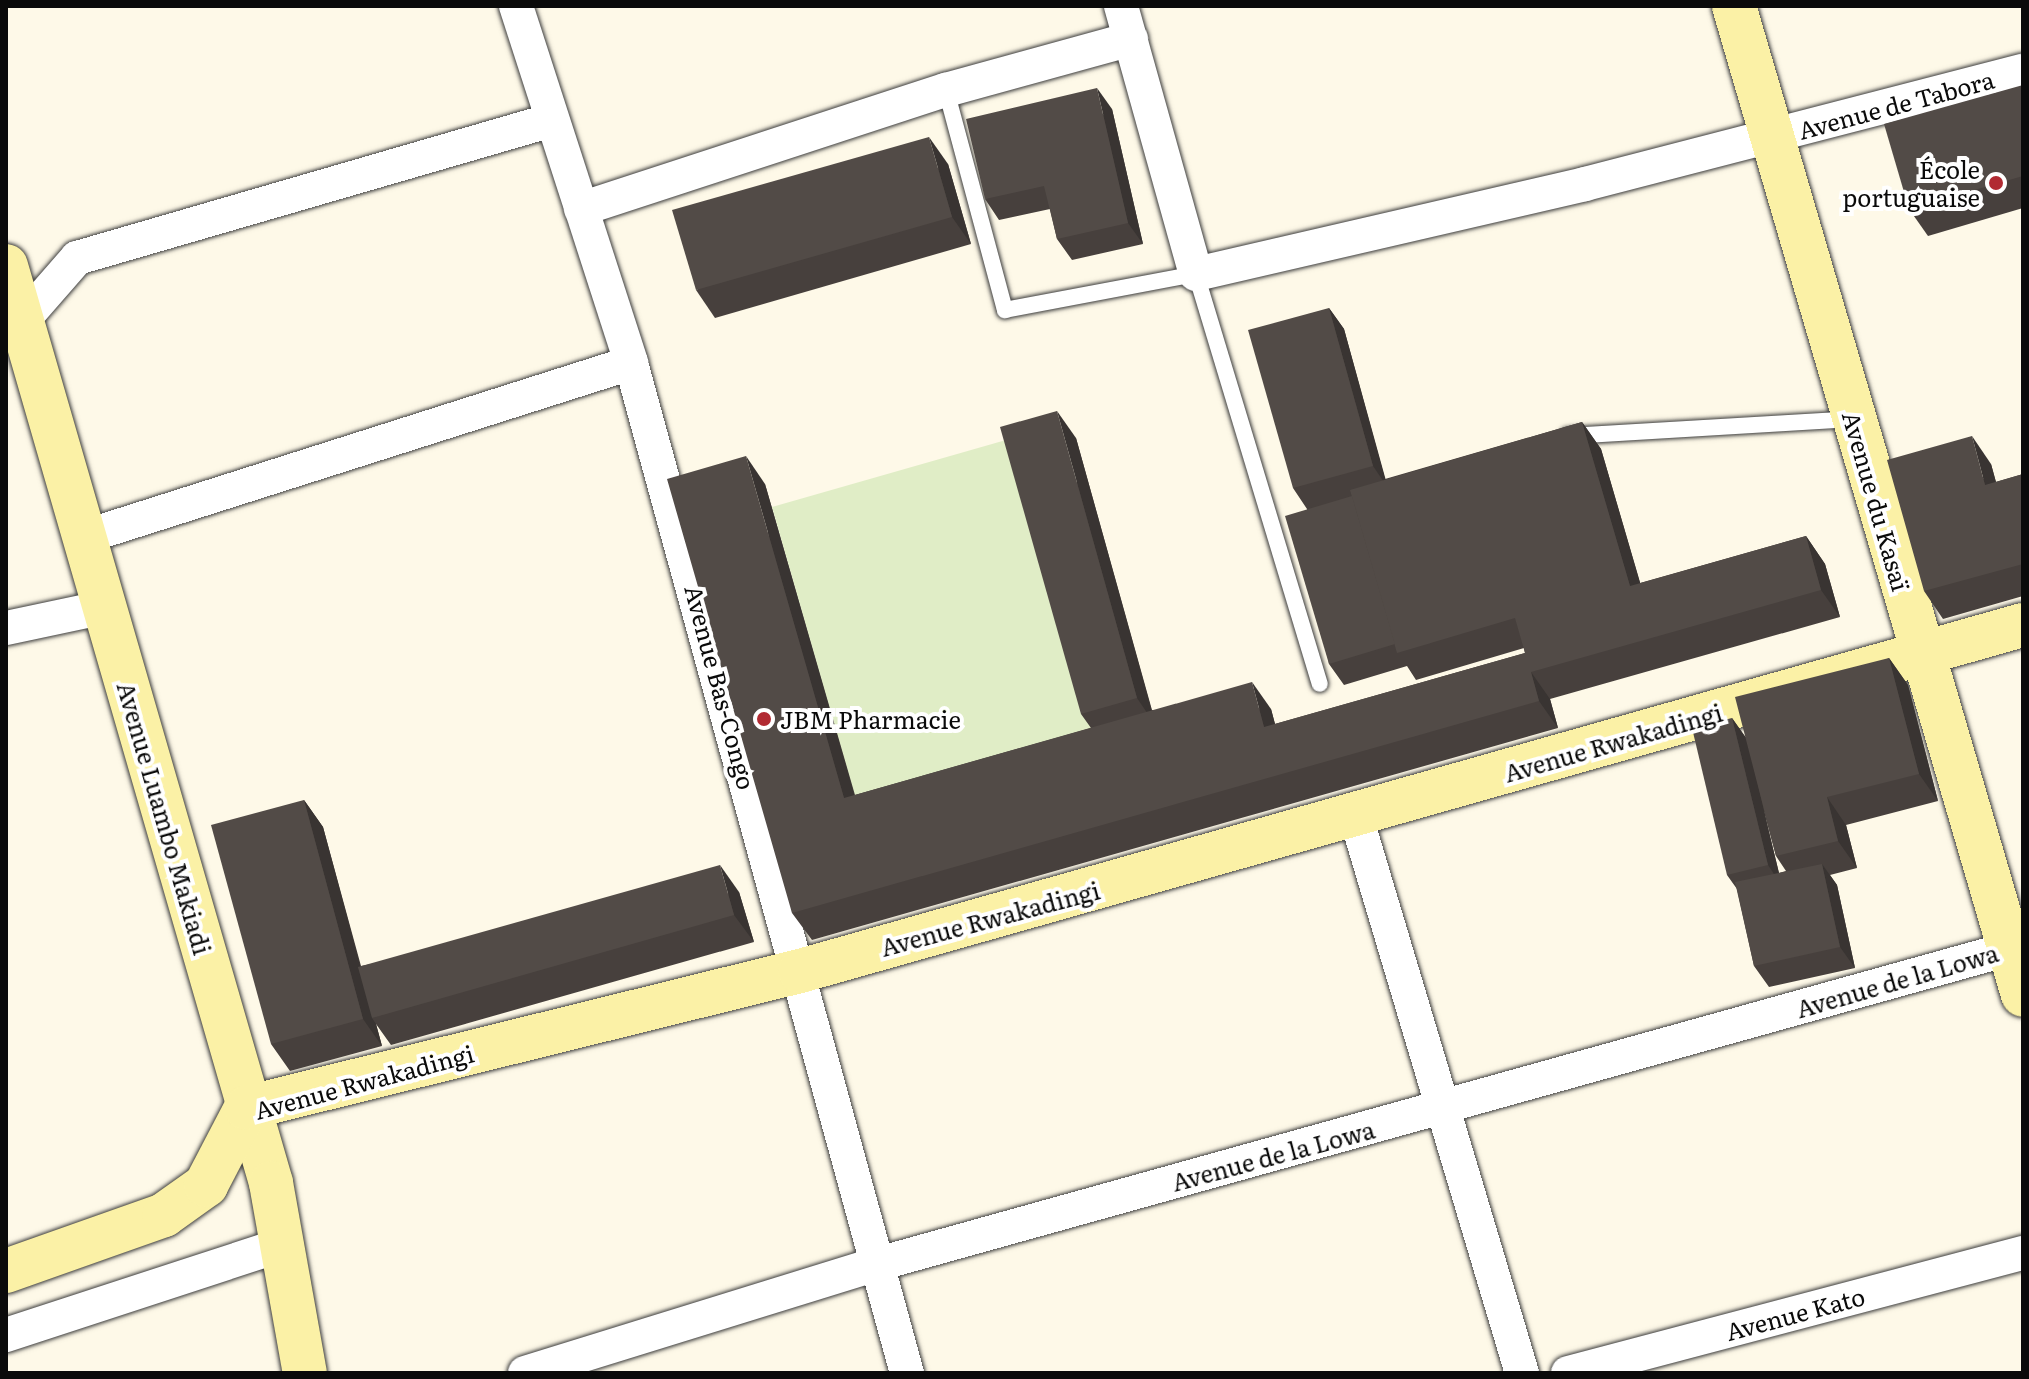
<!DOCTYPE html>
<html>
<head>
<meta charset="utf-8">
<style>
  body { margin:0 }
  #map { position:relative; width:2029px; height:1379px; overflow:hidden; background:#fef9e8; font-family:Literata,serif }
  div>[style] { position:absolute }
  [style*='--x'] { left:calc(var(--x)*1px); top:calc(var(--y)*1px); width:calc(var(--w)*1px); rotate:calc(var(--a)*1deg) }
  .pitch>* { inset:0; background:#e0edc6 }
  .roads { filter:drop-shadow(0 0 2px #3d3d3d) drop-shadow(0 0 2px #3d3d3d) }
  .lane>* { height:16px; margin:-8px; padding:0 8px; transform-origin:8px; border-radius:8px; background:#fff }
  .street>* { height:34px; margin:-17px; padding:0 17px; transform-origin:17px; border-radius:17px; background:#fff }
  .secondary>* { height:44px; margin:-22px; padding:0 22px; transform-origin:22px; border-radius:22px; background:#fbf1a6 }
  .wall>* { inset:0; background:#47403d }
  .shaded-wall>* { inset:0; background:#393432 }
  .building>* { inset:0; background:#524b47 }
  .dots>* { width:22px; height:22px; translate:-50% -50%; box-sizing:border-box; border:4px solid #fff; border-radius:50% }
  span { translate:-50% -50%; white-space:nowrap; text-align:center; line-height:1.15; -webkit-text-stroke:8px #fff; paint-order:stroke }
  .street-label { font-size:24px; color:#0a0a0a }
  .poi-label { font-size:24px; color:#0a0a0a }
  .right { translate:-100% -50%; text-align:right }
  .left { translate:0 -50%; text-align:left }
  .frame { position:absolute; inset:0; border:8px solid #0a0a0a; pointer-events:none }
</style>
</head>
<body>
<div id="map">
  <div class="pitch">
    <i style="clip-path:polygon(1013px 438px,1101px 741px,863px 825px,772px 507px)"></i>
  </div>
  <div class="roads">
    <div class="lane">
      <i style="--x:946;--y:90;--w:228;--a:75"></i>
      <i style="--x:1005;--y:310;--w:194;--a:-10.7"></i>
      <i style="--x:1196;--y:274;--w:428;--a:73.2"></i>
      <i style="--x:1568;--y:436;--w:285;--a:-3.4"></i>
    </div>
    <div class="street">
      <i style="--x:516;--y:6;--w:375;--a:72.1"></i>
      <i style="--x:631;--y:363;--w:1047;--a:74.72"></i>
      <i style="--x:1121;--y:6;--w:278;--a:74.4"></i>
      <i style="--x:1196;--y:274;--w:399;--a:-13"></i>
      <i style="--x:1585;--y:184;--w:452;--a:-14.5"></i>
      <i style="--x:581;--y:209;--w:384;--a:-18.1"></i>
      <i style="--x:946;--y:90;--w:192;--a:-15.4"></i>
      <i style="--x:6;--y:325;--w:16;--a:-14"></i>
      <i style="--x:22;--y:321;--w:84;--a:-48.9"></i>
      <i style="--x:77;--y:258;--w:492;--a:-16.2"></i>
      <i style="--x:84;--y:537;--w:574;--a:-17.65"></i>
      <i style="--x:6;--y:628;--w:102;--a:-11.9"></i>
      <i style="--x:1356;--y:817;--w:580;--a:73.38"></i>
      <i style="--x:6;--y:1335;--w:290;--a:-18.1"></i>
      <i style="--x:525;--y:1373;--w:369;--a:-17.2"></i>
      <i style="--x:878;--y:1264;--w:1189;--a:-15.57"></i>
      <i style="--x:1568;--y:1373;--w:471;--a:-14.8"></i>
    </div>
    <div class="secondary">
      <i style="--x:1734;--y:6;--w:1030;--a:73.71"></i>
      <i style="--x:6;--y:266;--w:955;--a:73.88"></i>
      <i style="--x:271;--y:1183;--w:193;--a:79.9"></i>
      <i style="--x:6;--y:1271;--w:168;--a:-19.5"></i>
      <i style="--x:164;--y:1215;--w:52;--a:-35.5"></i>
      <i style="--x:206;--y:1185;--w:87;--a:-62.5"></i>
      <i style="--x:246;--y:1108;--w:571;--a:-13.89"></i>
      <i style="--x:800;--y:971;--w:1271;--a:-15.8"></i>
    </div>
  </div>
  <div class="wall">
    <i style="clip-path:polygon(2023px 85px,2023px 208px,1928px 236px,1909px 209px)"></i>
    <i style="clip-path:polygon(1112px 109px,1143px 244px,1072px 260px,1057px 239px,1050px 209px,999px 220px,985px 199px)"></i>
    <i style="clip-path:polygon(948px 164px,971px 244px,715px 318px,696px 290px)"></i>
    <i style="clip-path:polygon(1329px 308px,1344px 329px,1385px 479px,1582px 422px,1601px 449px,1640px 583px,1806px 536px,1825px 564px,1840px 617px,1550px 699px,1558px 728px,812px 940px,792px 913px,765px 484px,855px 795px,1091px 728px,1081px 714px,1076px 438px,1152px 710px,1271px 709px,1275px 724px,1525px 653px,1524px 648px,1416px 680px,1407px 666px,1344px 685px,1329px 664px,1307px 509px,1293px 488px)"></i>
    <i style="clip-path:polygon(1991px 464px,1996px 482px,2023px 474px,2023px 596px,1943px 619px,1924px 591px)"></i>
    <i style="clip-path:polygon(evenodd,1889px 658px,1908px 685px,1938px 801px,1846px 825px,1857px 868px,1830px 875px,1837px 885px,1855px 968px,1769px 987px,1754px 966px,1737px 889px,1727px 875px,1732px 718px,1745px 737px,1889px 658px,1763px 808px,1776px 856px,1786px 871px,1779px 873px,1763px 808px)"></i>
    <i style="clip-path:polygon(304px 800px,323px 827px,361px 966px,739px 892px,754px 942px,391px 1045px,376px 1024px,382px 1046px,290px 1071px,271px 1044px)"></i>
  </div>
  <div class="shaded-wall">
    <i style="clip-path:polygon(1097px 88px,1112px 109px,1143px 244px,1128px 223px)"></i>
    <i style="clip-path:polygon(929px 137px,948px 164px,971px 244px,952px 217px)"></i>
    <i style="clip-path:polygon(1329px 308px,1344px 329px,1388px 488px,1373px 466px)"></i>
    <i style="clip-path:polygon(1057px 411px,1076px 438px,1156px 726px,1137px 698px)"></i>
    <i style="clip-path:polygon(1582px 422px,1601px 449px,1649px 613px,1630px 586px)"></i>
    <i style="clip-path:polygon(1972px 436px,1991px 464px,2004px 512px,1985px 485px)"></i>
    <i style="clip-path:polygon(746px 456px,765px 484px,863px 825px,844px 798px)"></i>
    <i style="clip-path:polygon(1806px 536px,1825px 564px,1840px 617px,1821px 590px)"></i>
    <i style="clip-path:polygon(1889px 658px,1908px 685px,1938px 801px,1919px 774px)"></i>
    <i style="clip-path:polygon(1531px 672px,1550px 699px,1558px 728px,1539px 701px)"></i>
    <i style="clip-path:polygon(1252px 682px,1271px 709px,1283px 754px,1264px 727px)"></i>
    <i style="clip-path:polygon(1732px 718px,1747px 739px,1782px 886px,1768px 865px)"></i>
    <i style="clip-path:polygon(1827px 797px,1846px 825px,1857px 868px,1838px 841px)"></i>
    <i style="clip-path:polygon(304px 800px,323px 827px,374px 1017px,372px 1018px,376px 1024px,382px 1046px,363px 1019px)"></i>
    <i style="clip-path:polygon(1822px 864px,1837px 885px,1855px 968px,1840px 947px)"></i>
    <i style="clip-path:polygon(720px 865px,739px 892px,754px 942px,734px 915px)"></i>
  </div>
  <div class="building">
    <i style="clip-path:polygon(2023px 85px,2023px 176px,1909px 209px,1884px 124px)"></i>
    <i style="clip-path:polygon(1097px 88px,1128px 223px,1057px 239px,1044px 186px,985px 199px,966px 119px)"></i>
    <i style="clip-path:polygon(929px 137px,952px 217px,696px 290px,672px 210px)"></i>
    <i style="clip-path:polygon(1329px 308px,1373px 466px,1293px 488px,1248px 330px)"></i>
    <i style="clip-path:polygon(1057px 411px,1137px 698px,1081px 714px,1000px 427px)"></i>
    <i style="clip-path:polygon(1582px 422px,1630px 586px,1806px 536px,1821px 590px,1531px 672px,1539px 701px,792px 913px,667px 479px,746px 456px,844px 798px,1252px 682px,1264px 727px,1525px 653px,1515px 618px,1397px 653px,1350px 490px)"></i>
    <i style="clip-path:polygon(1972px 436px,1985px 485px,2023px 474px,2023px 564px,1924px 591px,1887px 460px)"></i>
    <i style="clip-path:polygon(1352px 496px,1395px 644px,1329px 664px,1285px 516px)"></i>
    <i style="clip-path:polygon(1889px 658px,1919px 774px,1827px 797px,1838px 841px,1776px 856px,1735px 697px)"></i>
    <i style="clip-path:polygon(1732px 718px,1768px 865px,1727px 875px,1692px 728px)"></i>
    <i style="clip-path:polygon(304px 800px,363px 1019px,271px 1044px,211px 825px)"></i>
    <i style="clip-path:polygon(1822px 864px,1840px 947px,1754px 966px,1735px 882px)"></i>
    <i style="clip-path:polygon(720px 865px,734px 915px,372px 1018px,358px 967px)"></i>
  </div>
  <div class="dots">
    <i style="left:1996px;top:183px;background:#b12a32"></i>
    <i style="left:764px;top:719px;background:#b12a32"></i>
  </div>
  <div class="street-label">
    <span style="left:1896px;top:104px;rotate:-15deg">Avenue de Tabora</span>
    <span style="left:1877px;top:501px;rotate:74deg">Avenue du Kasaï</span>
    <span style="left:721px;top:687px;rotate:75deg">Avenue Bas-Congo</span>
    <span style="left:1613px;top:742px;rotate:-16deg">Avenue Rwakadingi</span>
    <span style="left:165px;top:818px;rotate:74deg">Avenue Luambo Makiadi</span>
    <span style="left:990px;top:918px;rotate:-15deg">Avenue Rwakadingi</span>
    <span style="left:1897px;top:980px;rotate:-16deg">Avenue de la Lowa</span>
    <span style="left:364px;top:1081px;rotate:-15deg">Avenue Rwakadingi</span>
    <span style="left:1273px;top:1155px;rotate:-15deg">Avenue de la Lowa</span>
    <span style="left:1795px;top:1313px;rotate:-15deg">Avenue Kato</span>
  </div>
  <div class="poi-label">
    <span class="right" style="left:1980px;top:183px">École<br>portuguaise</span>
    <span class="left" style="left:780px;top:719px">JBM Pharmacie</span>
  </div>
  <div class="frame"></div>
</div>
</body>
</html>
